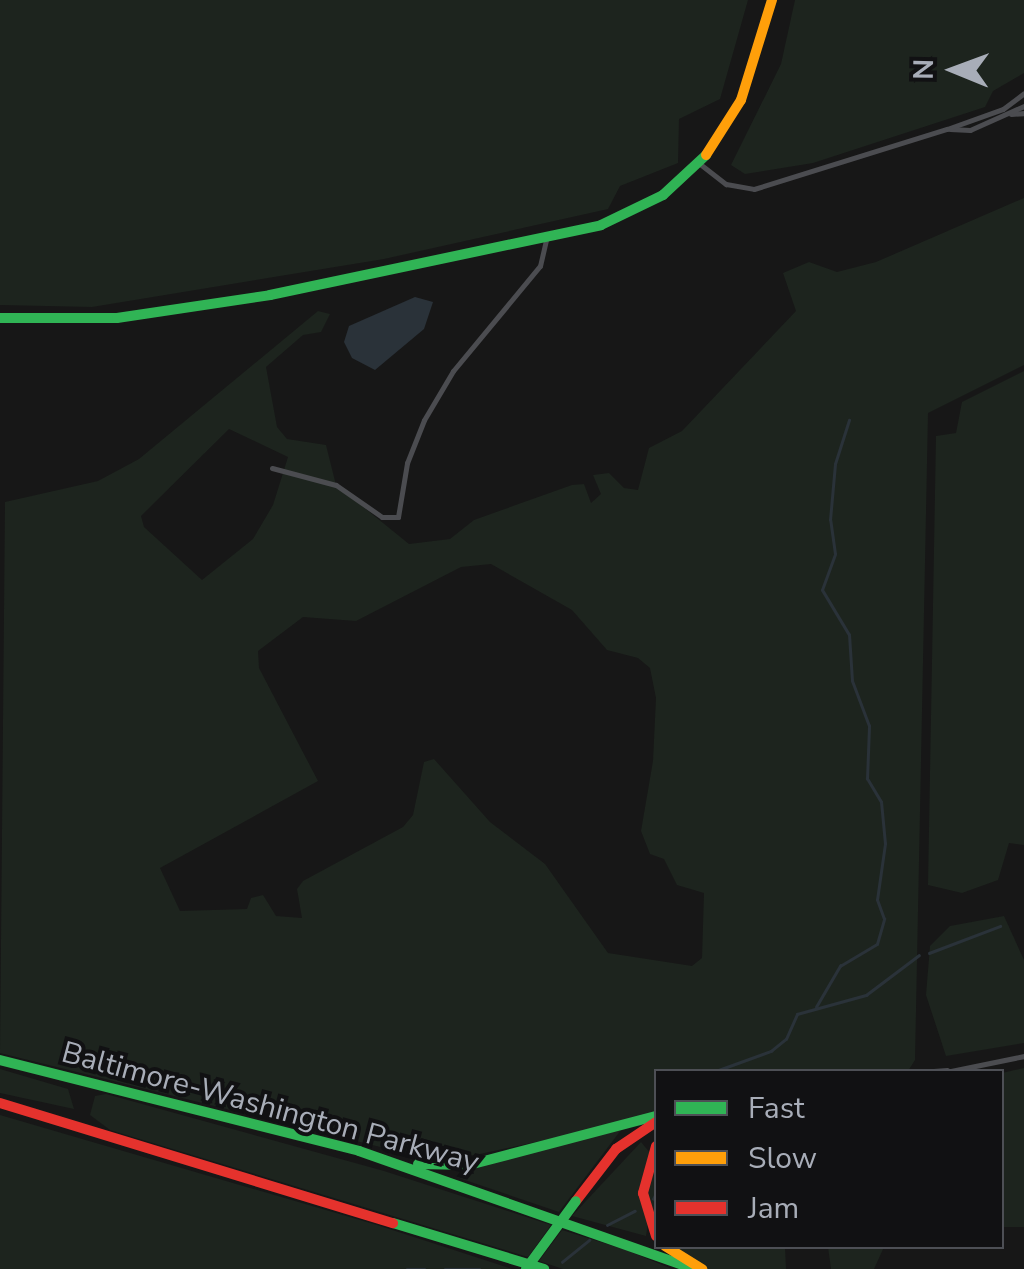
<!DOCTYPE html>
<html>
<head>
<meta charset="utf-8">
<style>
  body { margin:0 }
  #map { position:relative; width:1024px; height:1269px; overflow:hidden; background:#171717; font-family:"Nunito Sans",sans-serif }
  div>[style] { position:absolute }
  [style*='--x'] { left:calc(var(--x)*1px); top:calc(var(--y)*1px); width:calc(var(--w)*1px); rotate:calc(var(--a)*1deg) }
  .green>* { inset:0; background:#1d241e }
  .water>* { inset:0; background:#2a3239 }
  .stream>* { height:2.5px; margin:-1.25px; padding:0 1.25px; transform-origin:1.25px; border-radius:1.25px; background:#2a3239 }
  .street>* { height:5px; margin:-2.5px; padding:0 2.5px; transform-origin:2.5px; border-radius:2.5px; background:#4b4c50 }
  .fast>* { height:10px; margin:-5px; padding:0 5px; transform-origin:5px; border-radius:5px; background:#30b455 }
  .slow>* { height:10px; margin:-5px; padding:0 5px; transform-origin:5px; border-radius:5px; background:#ff9f0a }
  .jam>* { height:10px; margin:-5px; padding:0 5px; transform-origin:5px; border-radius:5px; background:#e5322d }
  .fast-bridge>* { height:10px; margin:-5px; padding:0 5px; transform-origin:5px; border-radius:5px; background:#30b455 }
  span { translate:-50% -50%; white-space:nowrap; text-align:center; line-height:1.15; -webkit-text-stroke:8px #111113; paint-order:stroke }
  .street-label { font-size:30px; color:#a8adb8 }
  .legend { position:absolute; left:654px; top:1069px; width:350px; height:180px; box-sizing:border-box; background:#111113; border:2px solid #4d4f55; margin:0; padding:12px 18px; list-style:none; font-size:30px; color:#a8adb8 }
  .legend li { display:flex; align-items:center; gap:20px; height:50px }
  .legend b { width:50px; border:2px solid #4d4f55 }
  .north { position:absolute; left:904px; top:20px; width:100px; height:100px; -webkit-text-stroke:8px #111113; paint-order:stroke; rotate:271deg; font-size:28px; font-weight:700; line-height:40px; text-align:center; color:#a8adb8 }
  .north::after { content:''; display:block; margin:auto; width:35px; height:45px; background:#a8adb8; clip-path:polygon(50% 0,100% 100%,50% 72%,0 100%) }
</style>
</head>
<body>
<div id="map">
  <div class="green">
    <i style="clip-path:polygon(0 0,748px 0,720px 99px,679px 119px,678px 163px,620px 186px,608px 209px,384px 259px,92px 307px,0 305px)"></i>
    <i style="clip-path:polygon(795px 0,1024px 0,1024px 73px,993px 91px,985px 107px,813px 163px,745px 174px,731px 165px,781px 64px)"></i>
    <i style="clip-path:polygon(evenodd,1024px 198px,1024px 365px,928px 413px,915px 1060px,908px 1071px,656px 1072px,656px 1116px,475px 1155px,429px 1159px,0 1053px,5px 502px,98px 481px,139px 459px,318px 311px,330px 314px,321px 332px,303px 335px,266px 367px,277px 427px,287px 439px,326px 445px,336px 485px,409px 544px,450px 539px,474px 520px,572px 485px,584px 484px,591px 503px,601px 494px,593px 475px,609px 473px,624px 488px,638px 490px,649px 448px,682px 431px,796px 311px,783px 273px,809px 262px,837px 272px,876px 262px,1024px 198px,229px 429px,288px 457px,273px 505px,253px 539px,202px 580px,144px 527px,141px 516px,229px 429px,1024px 198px,491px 564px,572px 610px,607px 650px,638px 658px,650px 668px,656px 698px,653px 761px,641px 831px,650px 854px,664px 859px,677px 885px,704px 893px,702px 958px,692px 966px,608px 953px,545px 864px,490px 822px,434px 759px,424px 762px,413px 815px,403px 827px,303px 881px,297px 889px,302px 918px,276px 916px,263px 895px,251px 898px,247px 909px,180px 911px,160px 868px,318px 781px,259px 668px,258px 651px,303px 617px,356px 621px,461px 567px,491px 564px)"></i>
    <i style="clip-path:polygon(1024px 371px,1024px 845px,1009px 843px,998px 880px,962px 893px,928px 885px,936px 436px,956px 433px,962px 402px)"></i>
    <i style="clip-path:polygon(1004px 916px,1024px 960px,1024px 1043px,946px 1056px,926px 995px,930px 946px,950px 926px)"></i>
    <i style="clip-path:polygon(1024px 1068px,1024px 1227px,1002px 1227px,1002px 1073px)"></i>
    <i style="clip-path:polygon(0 1069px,68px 1089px,74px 1109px,0 1093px)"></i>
    <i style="clip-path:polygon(106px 1094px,384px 1171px,551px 1225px,528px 1257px,110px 1130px,90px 1115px,95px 1096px)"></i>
    <i style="clip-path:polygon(0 1115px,377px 1225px,512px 1269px,0 1269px)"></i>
    <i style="clip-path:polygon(621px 1130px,559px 1212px,456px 1177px,469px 1167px)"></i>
    <i style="clip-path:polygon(641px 1142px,651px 1154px,656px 1146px,656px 1236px,648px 1223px,646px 1236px,572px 1216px)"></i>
    <i style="clip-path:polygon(562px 1230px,626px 1250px,672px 1269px,563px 1269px,539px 1261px)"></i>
    <i style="clip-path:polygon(665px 1247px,785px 1247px,786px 1269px,702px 1269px)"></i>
    <i style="clip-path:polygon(828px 1247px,884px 1247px,874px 1269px,831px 1269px)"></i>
  </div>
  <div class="water">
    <i style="clip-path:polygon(415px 297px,433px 302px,424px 329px,375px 370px,352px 358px,344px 342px,349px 326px)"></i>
  </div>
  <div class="stream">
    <i style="--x:929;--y:953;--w:76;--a:-20.8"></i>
    <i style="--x:816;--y:1007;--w:48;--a:-59.7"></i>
    <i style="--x:840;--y:966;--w:43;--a:-30.7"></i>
    <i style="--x:877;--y:944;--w:26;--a:-74"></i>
    <i style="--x:884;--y:919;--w:20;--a:-110"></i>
    <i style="--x:877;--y:900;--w:57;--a:-81.9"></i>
    <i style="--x:885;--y:844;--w:42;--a:-95.4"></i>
    <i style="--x:881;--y:802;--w:27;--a:-121"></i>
    <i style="--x:867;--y:779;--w:53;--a:-87.8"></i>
    <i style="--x:869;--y:726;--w:48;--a:-110.7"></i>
    <i style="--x:852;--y:681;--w:46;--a:-93.7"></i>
    <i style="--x:849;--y:635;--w:52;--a:-121"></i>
    <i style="--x:822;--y:590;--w:38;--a:-70"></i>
    <i style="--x:835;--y:554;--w:34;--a:-98"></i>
    <i style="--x:830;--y:520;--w:56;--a:-84.9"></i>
    <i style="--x:835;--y:464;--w:46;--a:-72.3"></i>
    <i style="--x:713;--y:1072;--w:62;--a:-19.9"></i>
    <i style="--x:771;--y:1051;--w:19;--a:-39"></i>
    <i style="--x:786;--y:1039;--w:27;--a:-66"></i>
    <i style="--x:797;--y:1014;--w:72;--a:-15.4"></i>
    <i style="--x:866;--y:995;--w:66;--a:-37"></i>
    <i style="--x:653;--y:1199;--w:7;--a:-63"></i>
    <i style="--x:607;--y:1225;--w:31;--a:-27"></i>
    <i style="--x:562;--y:1262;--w:35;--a:-39"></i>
    <i style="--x:407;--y:1269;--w:18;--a:0"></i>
    <i style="--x:445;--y:1269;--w:35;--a:0"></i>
  </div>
  <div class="street">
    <i style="--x:1011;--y:114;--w:13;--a:-4"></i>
    <i style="--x:950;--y:129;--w:20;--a:3"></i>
    <i style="--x:970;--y:130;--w:59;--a:-24"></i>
    <i style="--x:700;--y:164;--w:33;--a:38"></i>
    <i style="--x:726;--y:184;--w:28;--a:10"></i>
    <i style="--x:754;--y:189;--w:202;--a:-17.3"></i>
    <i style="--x:947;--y:129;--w:59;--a:-19.7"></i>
    <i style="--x:1003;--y:109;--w:26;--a:-37"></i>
    <i style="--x:272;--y:468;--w:66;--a:14.9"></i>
    <i style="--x:336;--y:485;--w:56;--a:34.8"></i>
    <i style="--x:382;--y:517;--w:16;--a:0"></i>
    <i style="--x:398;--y:517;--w:55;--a:-80.5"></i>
    <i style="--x:407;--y:463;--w:46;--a:-68.4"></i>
    <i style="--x:424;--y:420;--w:57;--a:-59.4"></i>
    <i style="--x:453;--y:371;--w:136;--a:-50.4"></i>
    <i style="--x:540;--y:266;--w:27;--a:-77"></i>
    <i style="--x:920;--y:1072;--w:27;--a:-4"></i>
    <i style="--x:946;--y:1072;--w:80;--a:-11.6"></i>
  </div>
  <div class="fast">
    <i style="--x:0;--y:318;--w:117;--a:0"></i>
    <i style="--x:117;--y:318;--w:155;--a:-8.5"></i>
    <i style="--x:270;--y:295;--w:338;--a:-11.9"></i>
    <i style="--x:601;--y:225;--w:69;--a:-25.8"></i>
    <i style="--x:663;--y:195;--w:59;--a:-42.9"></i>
    <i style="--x:0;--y:1060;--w:370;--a:14.2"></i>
    <i style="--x:359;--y:1151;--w:355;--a:19.4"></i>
    <i style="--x:418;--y:1164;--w:51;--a:1.1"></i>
    <i style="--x:469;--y:1165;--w:193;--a:-14.7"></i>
    <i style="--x:393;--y:1223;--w:158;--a:16.9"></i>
  </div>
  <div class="slow">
    <i style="--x:706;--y:155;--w:65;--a:-57.5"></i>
    <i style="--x:741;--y:100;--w:105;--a:-72.8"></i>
    <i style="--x:665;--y:1246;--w:44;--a:31.9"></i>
  </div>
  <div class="jam">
    <i style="--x:0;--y:1103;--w:411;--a:17"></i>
    <i style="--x:656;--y:1146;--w:49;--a:105.5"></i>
    <i style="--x:643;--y:1193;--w:45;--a:73.2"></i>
    <i style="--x:576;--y:1201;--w:66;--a:-52.4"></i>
    <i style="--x:616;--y:1149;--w:48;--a:-34"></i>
  </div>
  <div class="fast-bridge">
    <i style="--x:526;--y:1269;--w:84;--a:-53.7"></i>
  </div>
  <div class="street-label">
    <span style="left:270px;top:1108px;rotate:15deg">Baltimore-Washington Parkway</span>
  </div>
  <ul class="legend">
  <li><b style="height:12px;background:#30b455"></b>Fast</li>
  <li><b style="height:12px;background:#ff9f0a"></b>Slow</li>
  <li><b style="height:12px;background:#e5322d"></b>Jam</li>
  </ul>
  <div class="north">N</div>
</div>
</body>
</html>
